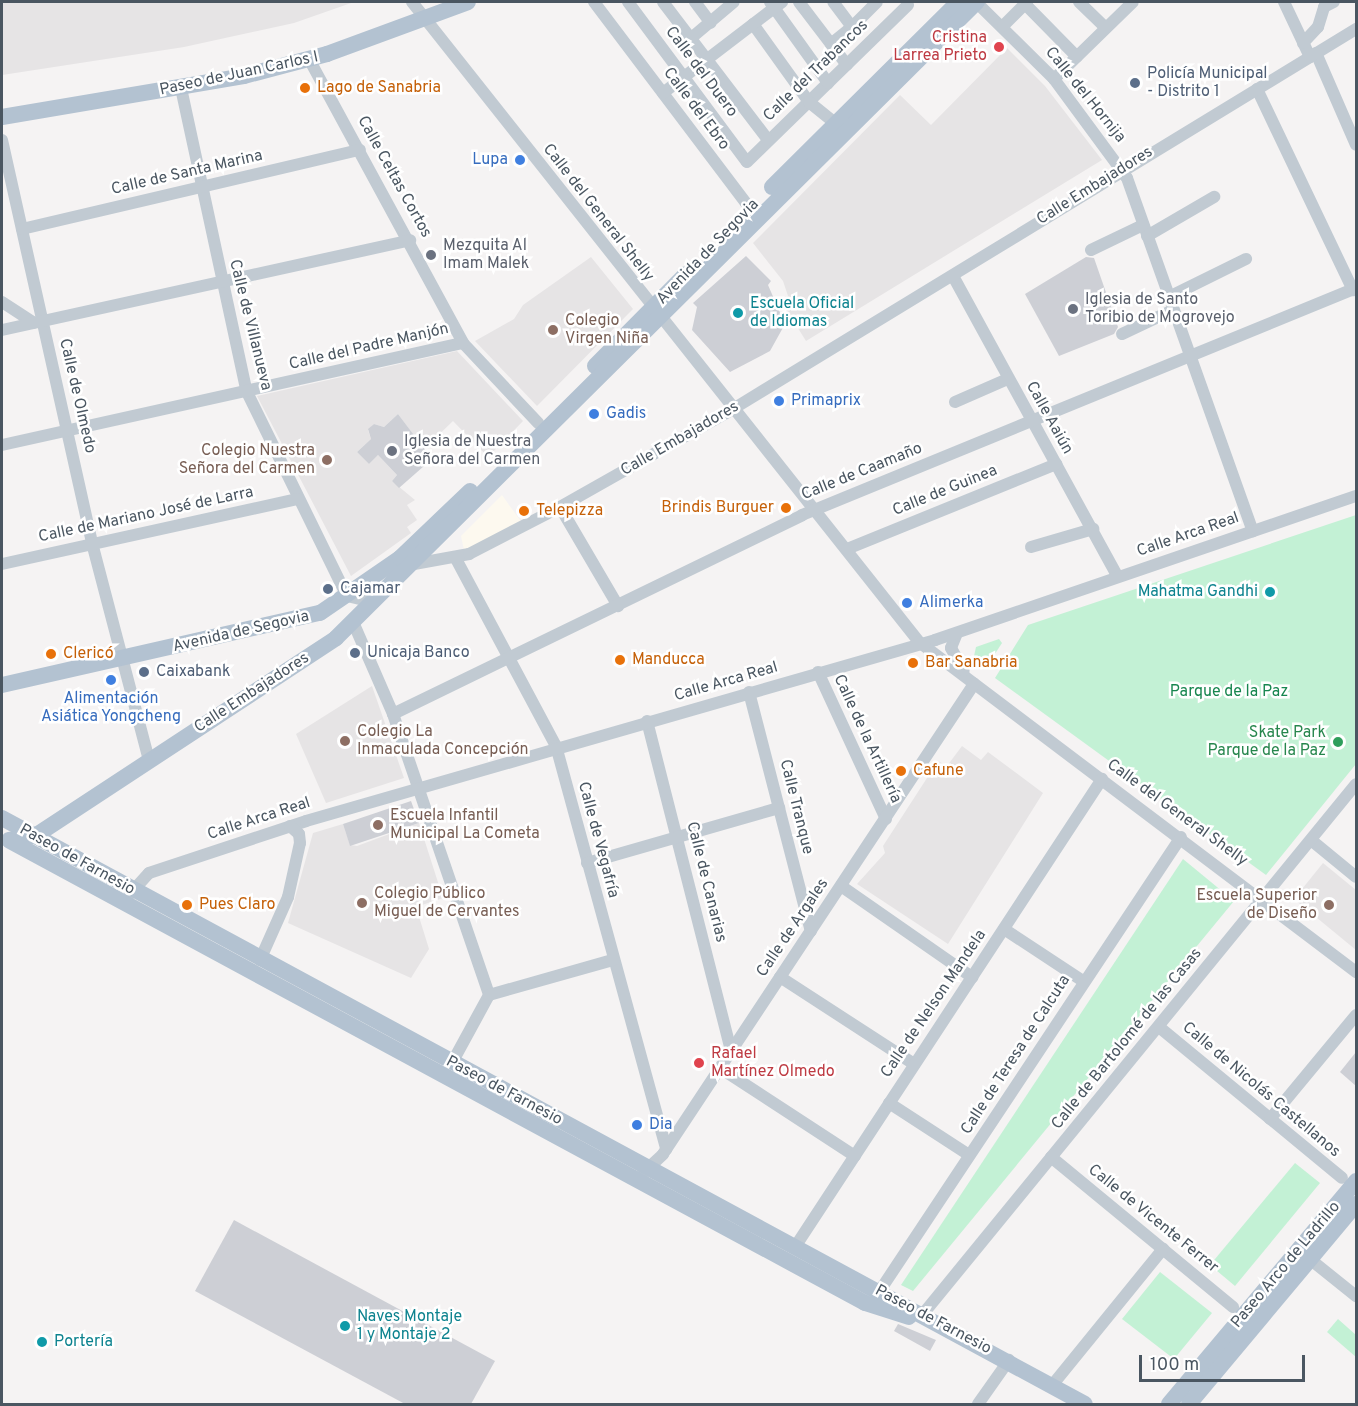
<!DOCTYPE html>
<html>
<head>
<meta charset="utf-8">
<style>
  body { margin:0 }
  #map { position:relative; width:1358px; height:1406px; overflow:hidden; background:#f5f3f3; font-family:Overpass,sans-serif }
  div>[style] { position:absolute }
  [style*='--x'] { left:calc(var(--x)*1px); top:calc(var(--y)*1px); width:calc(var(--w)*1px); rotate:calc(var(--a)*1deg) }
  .commercial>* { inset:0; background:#fdf9ef }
  .education>* { inset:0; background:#e6e4e5 }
  .green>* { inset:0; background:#c3f1d5 }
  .building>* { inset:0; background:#cdcfd5 }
  .minor>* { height:12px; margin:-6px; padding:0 6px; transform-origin:6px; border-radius:6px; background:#c1cad2 }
  .major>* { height:16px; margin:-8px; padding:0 8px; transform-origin:8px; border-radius:8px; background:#b3c2d1 }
  .dots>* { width:16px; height:16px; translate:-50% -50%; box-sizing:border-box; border:3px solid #fff; border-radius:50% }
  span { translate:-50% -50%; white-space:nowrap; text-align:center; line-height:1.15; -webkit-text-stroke:5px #fff; paint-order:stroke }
  .health-label { font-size:16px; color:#be3a42 }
  .right { translate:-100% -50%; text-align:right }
  .left { translate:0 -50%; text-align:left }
  .street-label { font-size:16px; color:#4a5661 }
  .service-label { font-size:16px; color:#4e5e75 }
  .food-label { font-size:16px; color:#c56008 }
  .shop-label { font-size:16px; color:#366cbe }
  .worship-label { font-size:16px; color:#5b616d }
  .culture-label { font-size:16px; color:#0d838f }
  .education-label { font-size:16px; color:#785e54 }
  .park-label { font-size:16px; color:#17864f }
  .leisure-label { font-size:16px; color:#27864d }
  .frame { position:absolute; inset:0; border:3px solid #4a5661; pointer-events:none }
  .scale { position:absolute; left:1139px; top:1355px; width:166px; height:27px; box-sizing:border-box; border:3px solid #4a5661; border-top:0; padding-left:8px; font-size:18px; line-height:21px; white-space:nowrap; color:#4a5661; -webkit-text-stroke:4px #fff; paint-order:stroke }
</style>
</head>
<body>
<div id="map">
  <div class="commercial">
    <i style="clip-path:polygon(502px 495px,522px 523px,464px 550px,461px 536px)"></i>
  </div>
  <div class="education">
    <i style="clip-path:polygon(2px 2px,354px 2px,294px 23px,184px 47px,2px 75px)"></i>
    <i style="clip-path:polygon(1007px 48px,1045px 86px,1102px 160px,806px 341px,781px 301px,788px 296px,783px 281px,753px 243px,900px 95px,931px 125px)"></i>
    <i style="clip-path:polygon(591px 257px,633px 309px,537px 406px,475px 341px,514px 319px,523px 305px)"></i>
    <i style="clip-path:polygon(457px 351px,523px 421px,488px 457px,453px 421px,424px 449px,398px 414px,384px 427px,374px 424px,368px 430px,371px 439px,357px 452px,369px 464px,378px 455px,397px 475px,392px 481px,415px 500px,407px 505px,417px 520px,407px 527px,411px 533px,351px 576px,257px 396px)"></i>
    <i style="clip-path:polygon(372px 686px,404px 778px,326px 803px,296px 734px)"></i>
    <i style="clip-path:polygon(962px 746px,981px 760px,988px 752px,1043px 793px,948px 944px,857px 884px,885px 853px,883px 846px,938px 761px,947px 766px)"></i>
    <i style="clip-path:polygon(419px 823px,443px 898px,416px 907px,429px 949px,411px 978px,288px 923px,313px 833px,343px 824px,350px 845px,357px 846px)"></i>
    <i style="clip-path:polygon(1323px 863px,1356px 890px,1356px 950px,1294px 899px)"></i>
  </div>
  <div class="green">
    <i style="clip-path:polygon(1356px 515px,1356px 764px,1266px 875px,995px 678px,1028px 625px)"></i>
    <i style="clip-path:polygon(999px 639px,1002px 643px,989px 663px,974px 656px,976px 647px)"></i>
    <i style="clip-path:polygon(1183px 859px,1234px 901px,913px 1291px,901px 1285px)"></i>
    <i style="clip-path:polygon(1295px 1163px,1320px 1183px,1235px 1286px,1210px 1265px)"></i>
    <i style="clip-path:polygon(1160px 1272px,1212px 1313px,1174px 1359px,1122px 1319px)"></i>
    <i style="clip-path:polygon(1338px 1319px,1356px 1335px,1356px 1357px,1327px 1332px)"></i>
  </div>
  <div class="building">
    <i style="clip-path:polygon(746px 256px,771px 281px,768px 285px,785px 324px,770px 351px,730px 372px,692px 330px,697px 307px,693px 303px)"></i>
    <i style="clip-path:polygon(1086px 257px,1094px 258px,1118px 327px,1114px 334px,1059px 356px,1025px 294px)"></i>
    <i style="clip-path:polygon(398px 414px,432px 459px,399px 488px,392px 481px,397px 475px,378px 455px,369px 464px,357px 452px,371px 439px,368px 429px,374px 424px,384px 427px)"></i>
    <i style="clip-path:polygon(411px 801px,419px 823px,350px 846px,343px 824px)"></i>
    <i style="clip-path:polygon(1356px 1052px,1356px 1086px,1340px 1072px)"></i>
    <i style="clip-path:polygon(234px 1220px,495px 1361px,471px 1404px,405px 1404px,195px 1291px)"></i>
    <i style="clip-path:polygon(898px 1324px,936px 1340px,930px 1351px,894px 1331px)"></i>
  </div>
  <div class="minor">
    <i style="--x:412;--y:2;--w:816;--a:51.61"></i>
    <i style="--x:919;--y:642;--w:548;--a:37.06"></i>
    <i style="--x:594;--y:2;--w:258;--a:52.9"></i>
    <i style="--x:750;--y:208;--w:20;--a:105"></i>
    <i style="--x:628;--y:2;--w:199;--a:53.4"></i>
    <i style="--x:747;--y:162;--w:225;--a:-44.3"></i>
    <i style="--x:663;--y:2;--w:173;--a:52.7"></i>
    <i style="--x:695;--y:2;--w:26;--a:53"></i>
    <i style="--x:770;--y:2;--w:100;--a:54.4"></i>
    <i style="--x:799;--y:2;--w:79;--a:52.7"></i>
    <i style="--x:976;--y:2;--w:110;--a:44.6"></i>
    <i style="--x:1054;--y:79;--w:123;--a:53.6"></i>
    <i style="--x:1127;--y:178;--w:375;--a:70.4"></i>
    <i style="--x:1079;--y:2;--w:37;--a:44"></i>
    <i style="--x:1284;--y:2;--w:61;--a:64.7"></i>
    <i style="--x:1025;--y:4;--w:74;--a:45.5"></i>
    <i style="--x:753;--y:24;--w:96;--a:54.3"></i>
    <i style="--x:809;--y:102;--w:33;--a:39"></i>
    <i style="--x:1003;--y:26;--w:34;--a:-45"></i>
    <i style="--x:852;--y:27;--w:35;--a:-45"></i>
    <i style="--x:690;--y:39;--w:57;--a:-40.1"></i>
    <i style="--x:1303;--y:43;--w:22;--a:-47"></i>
    <i style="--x:1318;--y:27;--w:21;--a:-73"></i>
    <i style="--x:1324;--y:7;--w:11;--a:-27"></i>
    <i style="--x:831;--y:44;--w:27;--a:-39"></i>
    <i style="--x:852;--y:27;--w:31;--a:-127"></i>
    <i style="--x:1316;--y:53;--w:100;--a:66.5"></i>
    <i style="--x:309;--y:59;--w:323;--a:61.5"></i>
    <i style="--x:463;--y:343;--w:110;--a:46.8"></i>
    <i style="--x:1054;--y:79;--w:110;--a:-44.3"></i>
    <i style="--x:181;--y:88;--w:311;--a:77.8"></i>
    <i style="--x:247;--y:392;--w:227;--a:63.9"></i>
    <i style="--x:347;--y:596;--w:28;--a:13"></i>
    <i style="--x:1257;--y:89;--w:223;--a:64.5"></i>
    <i style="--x:663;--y:93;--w:150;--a:-37.4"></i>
    <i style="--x:2;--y:140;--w:413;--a:77.4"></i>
    <i style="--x:92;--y:543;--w:225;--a:75.3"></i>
    <i style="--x:22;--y:229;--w:347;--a:-13.2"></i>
    <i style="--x:1147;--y:236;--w:78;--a:-30.2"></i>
    <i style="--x:1091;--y:250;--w:58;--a:-25.7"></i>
    <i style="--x:953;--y:276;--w:342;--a:61.3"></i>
    <i style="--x:1169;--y:297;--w:86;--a:-26.3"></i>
    <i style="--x:2;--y:302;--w:38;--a:33"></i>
    <i style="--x:2;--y:330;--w:418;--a:-12.4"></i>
    <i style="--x:1122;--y:334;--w:56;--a:-25.2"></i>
    <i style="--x:955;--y:402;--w:58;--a:-23.5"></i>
    <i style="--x:2;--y:445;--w:472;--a:-12.5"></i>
    <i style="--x:560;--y:507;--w:115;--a:59.6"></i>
    <i style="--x:1031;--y:547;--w:65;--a:-16.2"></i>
    <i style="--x:847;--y:549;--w:226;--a:-22.1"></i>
    <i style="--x:455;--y:557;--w:214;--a:61.9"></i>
    <i style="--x:556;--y:746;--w:418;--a:74.7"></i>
    <i style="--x:2;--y:564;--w:303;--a:-12.4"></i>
    <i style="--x:414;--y:564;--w:56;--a:-10.3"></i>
    <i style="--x:469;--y:554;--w:102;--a:-27.3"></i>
    <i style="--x:560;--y:507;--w:199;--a:-29.5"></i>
    <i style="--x:733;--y:409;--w:730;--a:-31.38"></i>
    <i style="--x:353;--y:622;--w:100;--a:66.5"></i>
    <i style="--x:393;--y:714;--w:297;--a:71.1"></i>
    <i style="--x:489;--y:995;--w:77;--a:118.6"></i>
    <i style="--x:957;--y:633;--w:16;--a:112"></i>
    <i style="--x:951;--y:648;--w:26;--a:61"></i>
    <i style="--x:818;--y:672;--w:162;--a:65.2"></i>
    <i style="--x:749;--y:692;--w:247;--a:75.5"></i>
    <i style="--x:393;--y:714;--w:455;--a:-25.9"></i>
    <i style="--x:802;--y:515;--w:599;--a:-22.28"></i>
    <i style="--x:647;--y:721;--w:340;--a:75.7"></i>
    <i style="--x:1311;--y:840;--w:58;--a:39.4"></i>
    <i style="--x:587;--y:863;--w:200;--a:-16"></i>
    <i style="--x:841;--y:886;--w:160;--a:34.8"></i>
    <i style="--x:130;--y:894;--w:28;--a:-48"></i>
    <i style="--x:149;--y:873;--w:165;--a:-18.3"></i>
    <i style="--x:306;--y:821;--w:655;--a:-16.05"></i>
    <i style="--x:935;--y:640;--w:445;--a:-18.9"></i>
    <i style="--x:1004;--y:929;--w:95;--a:33.4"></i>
    <i style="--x:260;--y:960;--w:69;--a:-66"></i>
    <i style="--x:288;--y:897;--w:55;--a:-77.5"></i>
    <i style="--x:300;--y:843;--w:9;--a:-96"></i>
    <i style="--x:299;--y:834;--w:12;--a:-138"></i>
    <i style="--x:780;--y:977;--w:160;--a:33"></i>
    <i style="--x:489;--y:995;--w:129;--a:-15.8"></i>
    <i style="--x:1159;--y:1027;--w:237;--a:39.5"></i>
    <i style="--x:720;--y:1068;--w:161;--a:33.1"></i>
    <i style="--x:889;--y:1103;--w:95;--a:33"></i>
    <i style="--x:1270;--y:1119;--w:135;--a:-50.4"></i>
    <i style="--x:1051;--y:1157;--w:236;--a:39.5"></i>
    <i style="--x:644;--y:1172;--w:26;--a:-43"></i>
    <i style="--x:663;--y:1154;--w:564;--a:-56.51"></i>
    <i style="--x:795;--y:1247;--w:560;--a:-56.74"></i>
    <i style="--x:1311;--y:1260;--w:58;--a:38.7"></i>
    <i style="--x:879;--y:1292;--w:546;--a:-56.43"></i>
    <i style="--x:923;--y:1314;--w:684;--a:-50.75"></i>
    <i style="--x:1054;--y:1383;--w:173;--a:-50.9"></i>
    <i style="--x:978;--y:1404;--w:54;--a:-54.8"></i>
  </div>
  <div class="major">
    <i style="--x:2;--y:117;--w:245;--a:-9.6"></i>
    <i style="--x:244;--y:76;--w:86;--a:-14.8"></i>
    <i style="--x:327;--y:54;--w:150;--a:-20.2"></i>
    <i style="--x:772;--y:187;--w:262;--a:-44.8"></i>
    <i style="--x:595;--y:366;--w:129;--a:-45.3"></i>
    <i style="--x:2;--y:685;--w:326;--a:-12.8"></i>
    <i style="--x:320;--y:613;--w:97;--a:-34.5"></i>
    <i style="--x:400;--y:558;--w:97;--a:-43.7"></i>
    <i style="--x:2;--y:818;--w:1231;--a:28.42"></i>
    <i style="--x:9;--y:840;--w:26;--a:-9"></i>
    <i style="--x:35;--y:836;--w:360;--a:-33.3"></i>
    <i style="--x:336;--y:638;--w:903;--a:-44.78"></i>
    <i style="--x:10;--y:841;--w:972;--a:28.38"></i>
    <i style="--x:865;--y:1303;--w:46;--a:17.7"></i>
    <i style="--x:1169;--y:1404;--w:291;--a:-50"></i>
    <i style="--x:1189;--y:1404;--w:261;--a:-50.1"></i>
  </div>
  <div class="dots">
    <i style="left:999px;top:47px;background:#e0444e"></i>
    <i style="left:1135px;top:83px;background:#5c6f8a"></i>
    <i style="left:305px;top:88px;background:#e8710a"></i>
    <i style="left:520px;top:160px;background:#3f7fe0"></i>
    <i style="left:431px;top:255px;background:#6b7280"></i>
    <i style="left:1073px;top:309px;background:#6b7280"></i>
    <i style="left:738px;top:313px;background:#0f9aa8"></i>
    <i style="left:553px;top:330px;background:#8d6e63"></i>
    <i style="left:779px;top:401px;background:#3f7fe0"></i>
    <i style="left:594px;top:414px;background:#3f7fe0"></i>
    <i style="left:392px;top:451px;background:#6b7280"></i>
    <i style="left:327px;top:460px;background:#8d6e63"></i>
    <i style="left:786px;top:508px;background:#e8710a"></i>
    <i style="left:524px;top:511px;background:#e8710a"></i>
    <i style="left:328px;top:589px;background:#5c6f8a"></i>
    <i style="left:1270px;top:592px;background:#0f9aa8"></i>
    <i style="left:907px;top:603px;background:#3f7fe0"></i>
    <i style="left:355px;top:653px;background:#5c6f8a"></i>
    <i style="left:51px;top:654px;background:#e8710a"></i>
    <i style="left:620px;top:660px;background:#e8710a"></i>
    <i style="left:913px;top:663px;background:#e8710a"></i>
    <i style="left:144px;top:672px;background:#5c6f8a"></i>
    <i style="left:111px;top:680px;background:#3f7fe0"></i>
    <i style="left:345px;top:741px;background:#8d6e63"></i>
    <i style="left:1338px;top:742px;background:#2e9e5b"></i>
    <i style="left:901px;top:771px;background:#e8710a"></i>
    <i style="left:378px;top:825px;background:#8d6e63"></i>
    <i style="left:362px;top:903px;background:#8d6e63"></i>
    <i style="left:187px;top:905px;background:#e8710a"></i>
    <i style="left:1329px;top:905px;background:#8d6e63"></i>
    <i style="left:699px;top:1063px;background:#e0444e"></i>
    <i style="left:637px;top:1125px;background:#3f7fe0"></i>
    <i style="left:345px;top:1326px;background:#0f9aa8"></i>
    <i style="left:42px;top:1342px;background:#0f9aa8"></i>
  </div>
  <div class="health-label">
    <span class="right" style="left:987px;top:47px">Cristina<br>Larrea Prieto</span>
    <span class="left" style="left:711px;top:1063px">Rafael<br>Martínez Olmedo</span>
  </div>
  <div class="street-label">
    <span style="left:816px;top:71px;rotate:-44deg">Calle del Trabancos</span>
    <span style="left:701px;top:72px;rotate:53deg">Calle del Duero</span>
    <span style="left:239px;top:74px;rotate:-12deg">Paseo de Juan Carlos I</span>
    <span style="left:1085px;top:95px;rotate:51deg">Calle del Hornija</span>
    <span style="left:696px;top:109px;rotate:53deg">Calle del Ebro</span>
    <span style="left:187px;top:173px;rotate:-13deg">Calle de Santa Marina</span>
    <span style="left:394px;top:177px;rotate:61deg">Calle Celtas Cortos</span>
    <span style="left:1095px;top:186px;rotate:-32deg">Calle Embajadores</span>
    <span style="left:598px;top:213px;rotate:52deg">Calle del General Shelly</span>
    <span style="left:708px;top:252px;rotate:-46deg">Avenida de Segovia</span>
    <span style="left:250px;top:325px;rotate:76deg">Calle de Villanueva</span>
    <span style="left:369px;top:347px;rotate:-13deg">Calle del Padre Manjón</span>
    <span style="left:77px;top:396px;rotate:77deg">Calle de Olmedo</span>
    <span style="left:1049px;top:418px;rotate:61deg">Calle Aaiún</span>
    <span style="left:680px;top:439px;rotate:-30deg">Calle Embajadores</span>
    <span style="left:862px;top:472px;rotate:-22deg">Calle de Caamaño</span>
    <span style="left:945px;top:491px;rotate:-22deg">Calle de Guinea</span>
    <span style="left:146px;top:515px;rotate:-12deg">Calle de Mariano José de Larra</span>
    <span style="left:1188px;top:535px;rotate:-19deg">Calle Arca Real</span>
    <span style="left:241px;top:632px;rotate:-13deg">Avenida de Segovia</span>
    <span style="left:726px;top:682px;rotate:-16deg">Calle Arca Real</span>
    <span style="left:252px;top:693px;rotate:-33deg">Calle Embajadores</span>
    <span style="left:867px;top:739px;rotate:65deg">Calle de la Artillería</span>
    <span style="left:796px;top:807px;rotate:76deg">Calle Tranque</span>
    <span style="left:1177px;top:813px;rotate:36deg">Calle del General Shelly</span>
    <span style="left:259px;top:819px;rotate:-18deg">Calle Arca Real</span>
    <span style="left:598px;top:840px;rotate:75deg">Calle de Vegafría</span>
    <span style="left:77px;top:860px;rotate:29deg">Paseo de Farnesio</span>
    <span style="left:706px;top:882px;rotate:76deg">Calle de Canarias</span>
    <span style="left:793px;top:928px;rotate:-56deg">Calle de Argales</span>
    <span style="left:934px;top:1004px;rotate:-56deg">Calle de Nelson Mandela</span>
    <span style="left:1127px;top:1039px;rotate:-51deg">Calle de Bartolomé de las Casas</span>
    <span style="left:1016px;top:1055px;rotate:-57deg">Calle de Teresa de Calcuta</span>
    <span style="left:1261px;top:1090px;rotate:40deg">Calle de Nicolás Castellanos</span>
    <span style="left:504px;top:1091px;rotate:28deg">Paseo de Farnesio</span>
    <span style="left:1153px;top:1219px;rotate:39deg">Calle de Vicente Ferrer</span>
    <span style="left:1286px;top:1265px;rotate:-50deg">Paseo Arco de Ladrillo</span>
    <span style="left:933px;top:1320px;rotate:28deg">Paseo de Farnesio</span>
  </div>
  <div class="service-label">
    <span class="left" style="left:1147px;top:83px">Policía Municipal<br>- Distrito 1</span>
    <span class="left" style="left:340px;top:589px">Cajamar</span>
    <span class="left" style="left:367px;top:653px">Unicaja Banco</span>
    <span class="left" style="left:156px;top:672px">Caixabank</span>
  </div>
  <div class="food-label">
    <span class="left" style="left:317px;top:88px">Lago de Sanabria</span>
    <span class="right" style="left:774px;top:508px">Brindis Burguer</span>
    <span class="left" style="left:536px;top:511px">Telepizza</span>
    <span class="left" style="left:63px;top:654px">Clericó</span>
    <span class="left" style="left:632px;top:660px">Manducca</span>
    <span class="left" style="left:925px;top:663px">Bar Sanabria</span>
    <span class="left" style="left:913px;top:771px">Cafune</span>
    <span class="left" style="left:199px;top:905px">Pues Claro</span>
  </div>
  <div class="shop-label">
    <span class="right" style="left:508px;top:160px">Lupa</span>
    <span class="left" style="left:791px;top:401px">Primaprix</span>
    <span class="left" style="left:606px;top:414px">Gadis</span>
    <span class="left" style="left:919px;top:603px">Alimerka</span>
    <span style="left:111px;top:708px">Alimentación<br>Asiática Yongcheng</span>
    <span class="left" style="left:649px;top:1125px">Dia</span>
  </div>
  <div class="worship-label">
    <span class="left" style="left:443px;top:255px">Mezquita Al<br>Imam Malek</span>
    <span class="left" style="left:1085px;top:309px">Iglesia de Santo<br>Toribio de Mogrovejo</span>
    <span class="left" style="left:404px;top:451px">Iglesia de Nuestra<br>Señora del Carmen</span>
  </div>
  <div class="culture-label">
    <span class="left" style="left:750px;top:313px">Escuela Oficial<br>de Idiomas</span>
    <span class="right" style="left:1258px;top:592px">Mahatma Gandhi</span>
    <span class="left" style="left:357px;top:1326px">Naves Montaje<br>1 y Montaje 2</span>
    <span class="left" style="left:54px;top:1342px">Portería</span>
  </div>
  <div class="education-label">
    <span class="left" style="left:565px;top:330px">Colegio<br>Virgen Niña</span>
    <span class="right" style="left:315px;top:460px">Colegio Nuestra<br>Señora del Carmen</span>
    <span class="left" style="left:357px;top:741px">Colegio La<br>Inmaculada Concepción</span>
    <span class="left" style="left:390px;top:825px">Escuela Infantil<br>Municipal La Cometa</span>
    <span class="left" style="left:374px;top:903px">Colegio Público<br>Miguel de Cervantes</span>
    <span class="right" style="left:1317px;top:905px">Escuela Superior<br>de Diseño</span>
  </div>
  <div class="park-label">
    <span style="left:1229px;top:692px">Parque de la Paz</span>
  </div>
  <div class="leisure-label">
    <span class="right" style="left:1326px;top:742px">Skate Park<br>Parque de la Paz</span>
  </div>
  <div class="frame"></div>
  <div class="scale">100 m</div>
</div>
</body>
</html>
